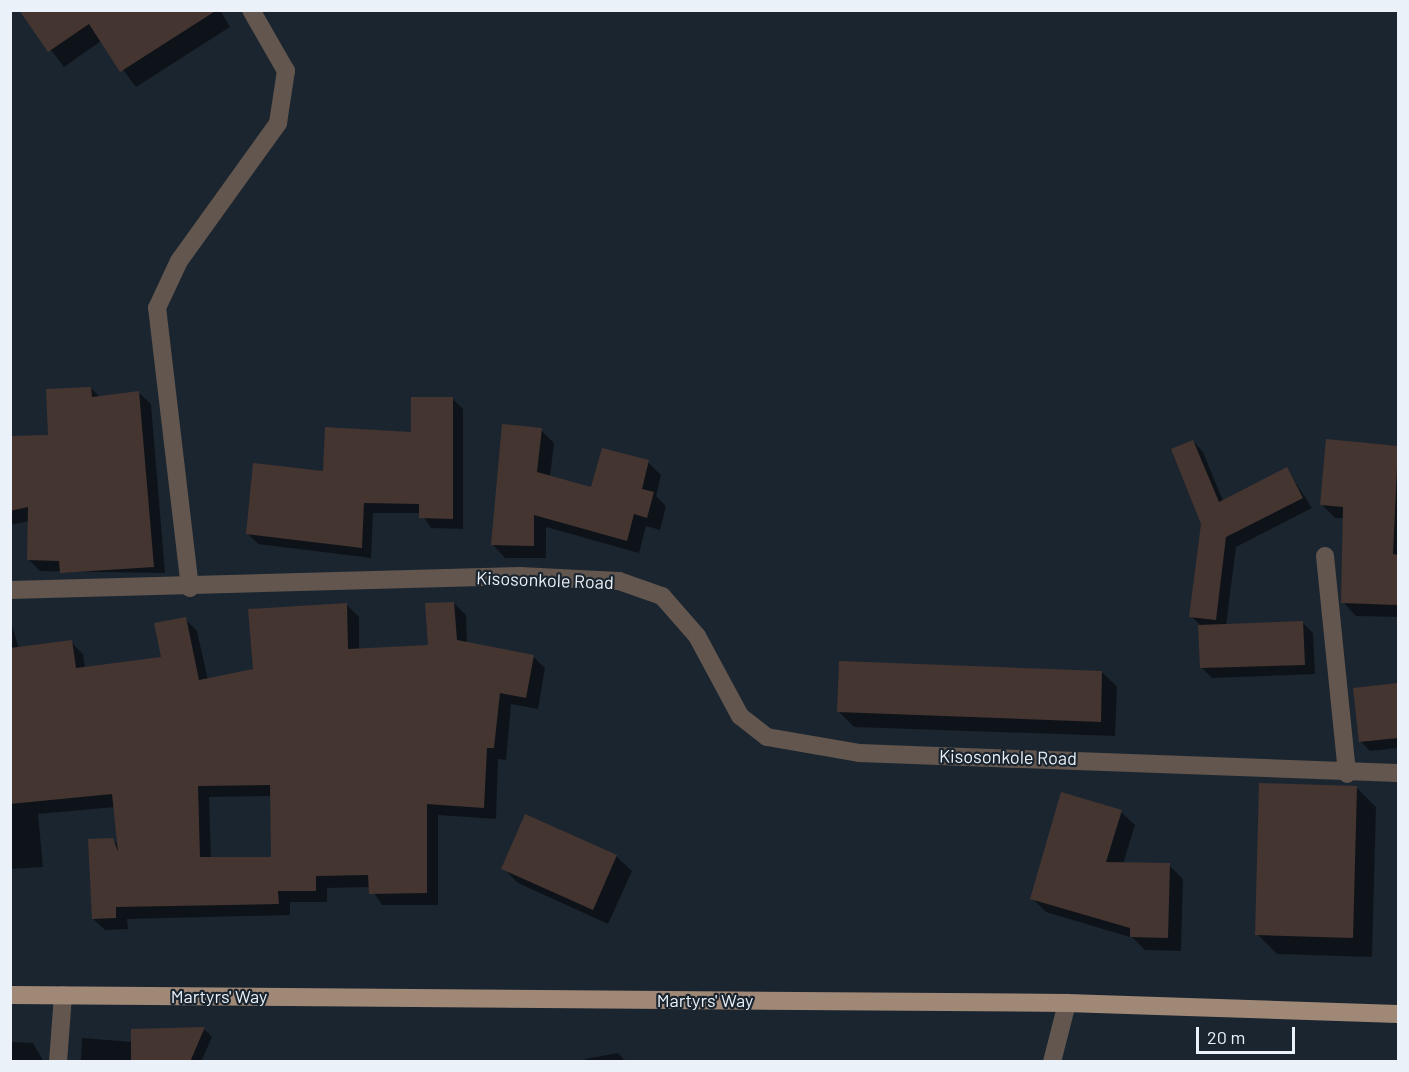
<!DOCTYPE html>
<html>
<head>
<meta charset="utf-8">
<style>
  body { margin:0 }
  #map { position:relative; width:1409px; height:1072px; overflow:hidden; background:#1b252f; font-family:Barlow,sans-serif }
  div>[style] { position:absolute }
  [style*='--x'] { left:calc(var(--x)*1px); top:calc(var(--y)*1px); width:calc(var(--w)*1px); rotate:calc(var(--a)*1deg) }
  .shadow>* { inset:0; background:#0007 }
  .building>* { inset:0; background:#443531 }
  .minor>* { height:18px; margin:-9px; padding:0 9px; transform-origin:9px; border-radius:9px; background:#62564e }
  .major>* { height:18px; margin:-9px; padding:0 9px; transform-origin:9px; border-radius:9px; background:#a08877 }
  span { translate:-50% -50%; white-space:nowrap; text-align:center; line-height:1.15; -webkit-text-stroke:4.5px #1b252f; paint-order:stroke }
  .street-label { font-size:18px; color:#ebf1f8 }
  .frame { position:absolute; inset:0; border:12px solid #ebf1f8; pointer-events:none }
  .scale { position:absolute; left:1196px; top:1027px; width:99px; height:27px; box-sizing:border-box; border:3px solid #ebf1f8; border-top:0; padding-left:8px; font-size:18px; line-height:21px; white-space:nowrap; color:#ebf1f8; -webkit-text-stroke:4px #1b252f; paint-order:stroke }
</style>
</head>
<body>
<div id="map">
  <div class="shadow">
    <i style="clip-path:polygon(20px 10px,220px 10px,230px 27px,136px 87px,101px 41px,64px 67px)"></i>
    <i style="clip-path:polygon(91px 388px,100px 397px,139px 393px,151px 404px,165px 573px,40px 571px,29px 560px,29px 521px,10px 525px,10px 442px,50px 436px)"></i>
    <i style="clip-path:polygon(453px 399px,463px 409px,463px 529px,431px 528px,421px 513px,373px 513px,371px 558px,258px 544px,248px 534px,324px 472px,413px 433px)"></i>
    <i style="clip-path:polygon(541px 430px,554px 443px,550px 477px,592px 489px,648px 462px,661px 475px,656px 496px,666px 506px,660px 530px,646px 526px,639px 553px,546px 527px,546px 558px,505px 558px,493px 545px)"></i>
    <i style="clip-path:polygon(1328px 440px,1398px 448px,1398px 617px,1356px 616px,1343px 602px,1344px 518px,1335px 518px,1321px 504px)"></i>
    <i style="clip-path:polygon(1193px 441px,1203px 452px,1223px 501px,1287px 469px,1312px 508px,1236px 547px,1226px 626px,1303px 623px,1313px 633px,1315px 674px,1212px 678px,1202px 668px,1200px 625px,1191px 616px,1203px 524px)"></i>
    <i style="clip-path:polygon(evenodd,454px 603px,466px 615px,467px 644px,533px 656px,545px 668px,538px 709px,511px 704px,506px 760px,498px 759px,496px 819px,438px 815px,438px 905px,382px 905px,370px 887px,327px 888px,327px 902px,290px 902px,290px 915px,127px 919px,128px 929px,105px 930px,93px 919px,112px 839px,119px 846px,115px 807px,38px 814px,43px 867px,10px 869px,10px 618px,19px 649px,71px 642px,83px 654px,85px 668px,163px 659px,185px 619px,197px 631px,208px 680px,254px 671px,347px 605px,359px 617px,359px 650px,429px 647px,454px 603px,272px 796px,273px 858px,211px 858px,209px 797px,272px 796px)"></i>
    <i style="clip-path:polygon(1102px 672px,1117px 687px,1115px 736px,854px 727px,838px 711px)"></i>
    <i style="clip-path:polygon(1398px 684px,1398px 748px,1370px 751px,1360px 741px,1355px 689px)"></i>
    <i style="clip-path:polygon(1356px 787px,1376px 807px,1372px 957px,1277px 954px,1257px 934px)"></i>
    <i style="clip-path:polygon(1121px 812px,1135px 825px,1123px 864px,1169px 865px,1183px 879px,1181px 951px,1145px 950px,1133px 938px,1046px 912px,1032px 898px)"></i>
    <i style="clip-path:polygon(616px 856px,632px 871px,608px 924px,518px 883px,503px 868px)"></i>
    <i style="clip-path:polygon(204px 1029px,212px 1037px,201px 1062px,81px 1062px,82px 1038px,133px 1042px)"></i>
    <i style="clip-path:polygon(10px 1042px,33px 1043px,44px 1062px,10px 1062px)"></i>
    <i style="clip-path:polygon(618px 1053px,626px 1062px,585px 1062px,585px 1059px)"></i>
  </div>
  <div class="building">
    <i style="clip-path:polygon(19px 10px,217px 10px,120px 72px,89px 24px,48px 52px)"></i>
    <i style="clip-path:polygon(91px 387px,92px 397px,139px 391px,154px 567px,60px 573px,59px 561px,27px 560px,28px 507px,10px 511px,10px 436px,48px 435px,46px 389px)"></i>
    <i style="clip-path:polygon(411px 397px,453px 397px,453px 519px,419px 518px,419px 504px,364px 503px,362px 548px,246px 534px,253px 463px,323px 471px,325px 427px,411px 432px)"></i>
    <i style="clip-path:polygon(502px 424px,542px 428px,537px 472px,591px 487px,602px 448px,649px 460px,642px 489px,654px 492px,647px 518px,634px 514px,627px 541px,534px 515px,534px 546px,491px 545px)"></i>
    <i style="clip-path:polygon(1326px 439px,1398px 446px,1393px 554px,1398px 555px,1398px 605px,1341px 603px,1343px 507px,1320px 505px)"></i>
    <i style="clip-path:polygon(1193px 440px,1219px 502px,1287px 467px,1303px 498px,1226px 537px,1216px 620px,1189px 617px,1201px 524px,1171px 449px)"></i>
    <i style="clip-path:polygon(evenodd,454px 602px,457px 640px,534px 655px,526px 698px,500px 693px,494px 748px,487px 748px,484px 808px,427px 804px,427px 893px,369px 894px,368px 875px,316px 876px,316px 891px,278px 891px,279px 904px,116px 907px,116px 918px,92px 919px,88px 839px,113px 838px,118px 852px,112px 794px,10px 804px,10px 648px,72px 640px,76px 668px,161px 657px,154px 623px,186px 617px,199px 680px,253px 669px,248px 609px,347px 603px,348px 649px,428px 645px,425px 603px,454px 602px,270px 785px,271px 857px,200px 857px,198px 786px,270px 785px)"></i>
    <i style="clip-path:polygon(1303px 621px,1305px 665px,1200px 668px,1198px 625px)"></i>
    <i style="clip-path:polygon(839px 661px,1102px 671px,1101px 722px,837px 712px)"></i>
    <i style="clip-path:polygon(1398px 683px,1398px 738px,1359px 742px,1353px 688px)"></i>
    <i style="clip-path:polygon(1259px 783px,1357px 786px,1353px 938px,1255px 935px)"></i>
    <i style="clip-path:polygon(1061px 792px,1122px 810px,1106px 862px,1170px 863px,1168px 938px,1130px 937px,1130px 928px,1030px 899px)"></i>
    <i style="clip-path:polygon(525px 814px,617px 855px,593px 910px,501px 869px)"></i>
    <i style="clip-path:polygon(205px 1027px,190px 1062px,131px 1062px,131px 1029px)"></i>
  </div>
  <div class="minor">
    <i style="--x:1325;--y:556;--w:219;--a:84.2"></i>
    <i style="--x:190;--y:588;--w:282;--a:-96.7"></i>
    <i style="--x:157;--y:308;--w:52;--a:-64.9"></i>
    <i style="--x:179;--y:261;--w:170;--a:-54.3"></i>
    <i style="--x:278;--y:123;--w:53;--a:-81.3"></i>
    <i style="--x:286;--y:71;--w:70;--a:-119.8"></i>
    <i style="--x:10;--y:590;--w:510;--a:-1.57"></i>
    <i style="--x:520;--y:576;--w:99;--a:2.9"></i>
    <i style="--x:619;--y:581;--w:46;--a:19.2"></i>
    <i style="--x:662;--y:596;--w:53;--a:48.8"></i>
    <i style="--x:697;--y:636;--w:91;--a:61.7"></i>
    <i style="--x:740;--y:716;--w:34;--a:38"></i>
    <i style="--x:767;--y:737;--w:93;--a:9.9"></i>
    <i style="--x:859;--y:753;--w:539;--a:2.13"></i>
    <i style="--x:58;--y:1062;--w:67;--a:-85.7"></i>
    <i style="--x:1052;--y:1062;--w:61;--a:-75.7"></i>
  </div>
  <div class="major">
    <i style="--x:10;--y:995;--w:1057;--a:0.43"></i>
    <i style="--x:1067;--y:1003;--w:331;--a:1.9"></i>
  </div>
  <div class="street-label">
    <span style="left:545px;top:580px;rotate:2deg">Kisosonkole Road</span>
    <span style="left:1008px;top:757px;rotate:1deg">Kisosonkole Road</span>
    <span style="left:219px;top:996px">Martyrs' Way</span>
    <span style="left:705px;top:1000px">Martyrs' Way</span>
  </div>
  <div class="frame"></div>
  <div class="scale">20 m</div>
</div>
</body>
</html>
